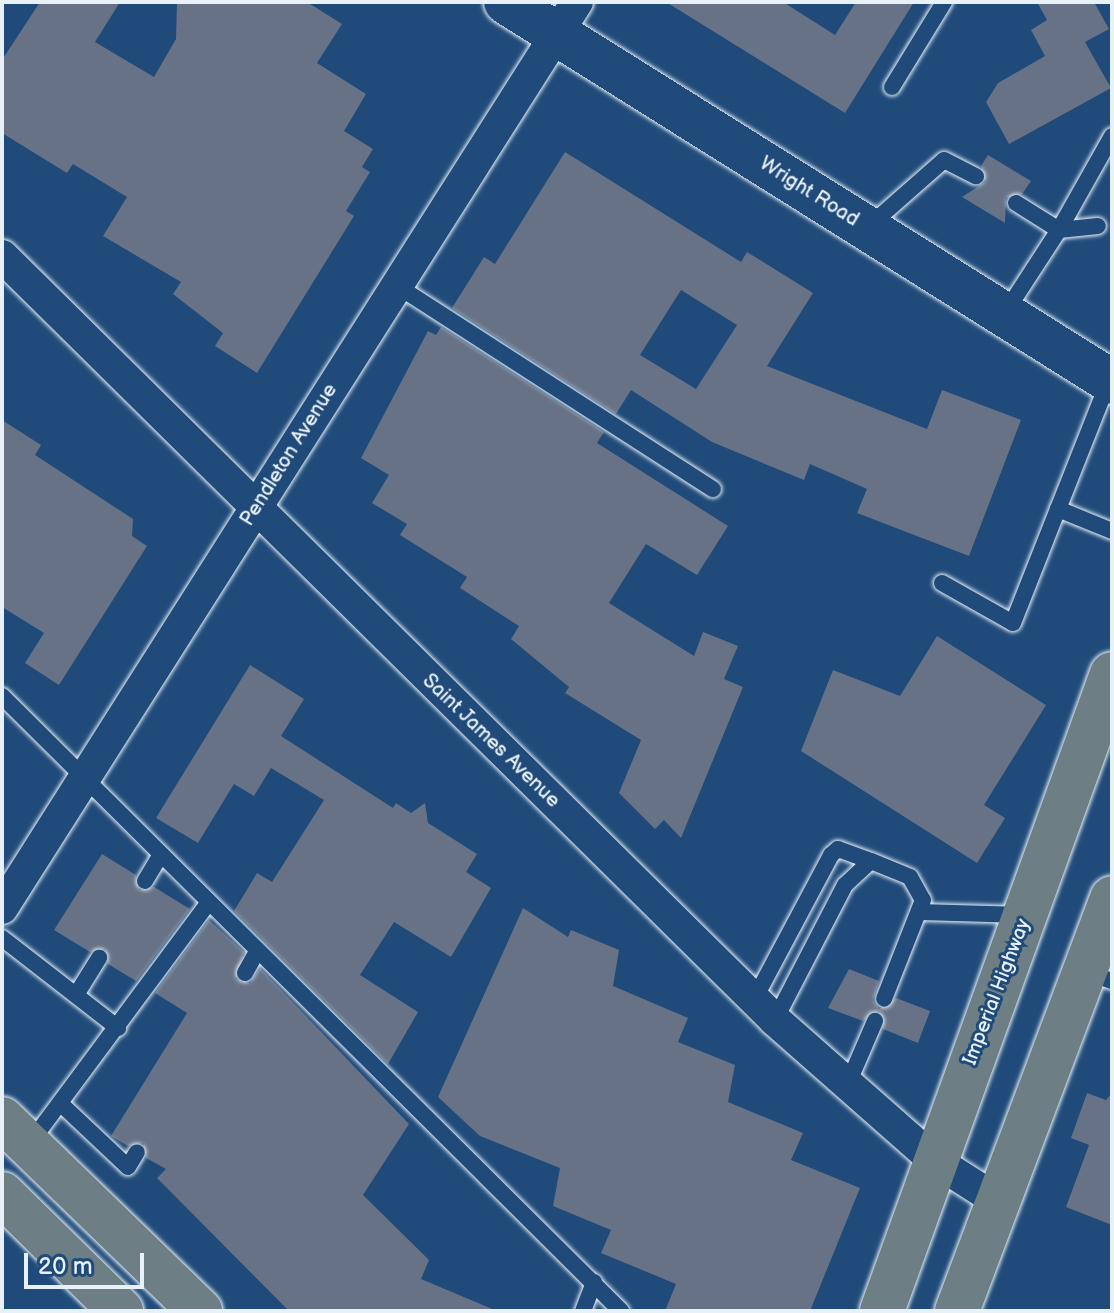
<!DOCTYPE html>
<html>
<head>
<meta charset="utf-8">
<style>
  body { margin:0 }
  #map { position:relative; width:1114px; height:1313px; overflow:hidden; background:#1f4a7a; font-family:"Balsamiq Sans",sans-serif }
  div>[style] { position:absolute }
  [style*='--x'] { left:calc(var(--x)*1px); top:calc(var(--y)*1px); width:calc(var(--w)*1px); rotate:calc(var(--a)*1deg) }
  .building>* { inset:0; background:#677287 }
  .roads { filter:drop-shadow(0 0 2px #e8f1f8) drop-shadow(0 0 2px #e8f1f8) }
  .lane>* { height:16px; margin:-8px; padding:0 8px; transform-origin:8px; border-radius:8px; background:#1f4a7a }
  .street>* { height:32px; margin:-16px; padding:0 16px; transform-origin:16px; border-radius:16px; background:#1f4a7a }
  .secondary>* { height:44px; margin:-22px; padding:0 22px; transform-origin:22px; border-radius:22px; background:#1f4a7a }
  .primary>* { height:44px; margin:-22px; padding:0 22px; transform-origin:22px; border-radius:22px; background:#6d7e84 }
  span { translate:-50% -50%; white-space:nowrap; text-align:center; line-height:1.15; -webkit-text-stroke:6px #1f4a7a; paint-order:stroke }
  .street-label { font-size:20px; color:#e8f1f8 }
  .frame { position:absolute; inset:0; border:4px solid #e8f1f8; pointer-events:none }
  .scale { position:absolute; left:24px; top:1253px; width:120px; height:36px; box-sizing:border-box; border:4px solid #e8f1f8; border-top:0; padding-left:10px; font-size:24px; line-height:28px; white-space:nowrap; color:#e8f1f8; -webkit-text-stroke:6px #1f4a7a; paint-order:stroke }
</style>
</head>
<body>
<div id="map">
  <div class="building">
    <i style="clip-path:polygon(40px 2px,120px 2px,95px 42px,154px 77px,176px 39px,177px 2px,307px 2px,342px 24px,317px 63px,366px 94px,344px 131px,373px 149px,362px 167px,370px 172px,346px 211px,354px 216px,257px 373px,215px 346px,223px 333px,173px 294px,181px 282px,103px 236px,127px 197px,73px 164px,67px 173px,2px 133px,2px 60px)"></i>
    <i style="clip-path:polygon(666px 2px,783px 2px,835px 35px,856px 2px,914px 2px,845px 113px)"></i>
    <i style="clip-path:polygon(1037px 2px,1094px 2px,1109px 29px,1085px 42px,1111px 88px,1009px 144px,986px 102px,998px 83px,1045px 56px,1031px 30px,1047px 20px)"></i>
    <i style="clip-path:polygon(evenodd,565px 152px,741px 262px,747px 252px,813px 293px,767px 366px,927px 429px,942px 390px,1021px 420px,969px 556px,857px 513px,867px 489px,810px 464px,804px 480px,712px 442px,631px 390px,616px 414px,452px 308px,484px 257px,495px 264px,565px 152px,681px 290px,737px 325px,696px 389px,640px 355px,681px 290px)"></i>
    <i style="clip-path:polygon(988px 155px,1031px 181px,1022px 194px,1006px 198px,1005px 223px,962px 197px,985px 182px,981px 166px)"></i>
    <i style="clip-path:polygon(441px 327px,604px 432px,597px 443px,728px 526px,697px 575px,646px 544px,609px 603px,694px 656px,703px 632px,738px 646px,724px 679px,743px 687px,681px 838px,664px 820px,655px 829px,619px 793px,641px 740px,565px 693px,569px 687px,511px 639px,519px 626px,460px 588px,467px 577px,400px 535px,407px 524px,372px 503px,389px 475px,361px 458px,428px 331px,436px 335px)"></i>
    <i style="clip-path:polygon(2px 420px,41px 445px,35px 455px,133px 519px,132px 536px,147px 546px,59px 685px,25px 663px,44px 633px,2px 607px)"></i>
    <i style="clip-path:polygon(937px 636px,1046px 705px,984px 805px,1005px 818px,977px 863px,801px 751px,833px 670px,900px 696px)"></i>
    <i style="clip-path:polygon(250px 665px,304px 699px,281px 736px,393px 808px,396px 803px,411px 813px,425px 803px,428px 823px,477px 854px,466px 872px,491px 888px,451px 957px,394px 922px,360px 975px,418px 1012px,388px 1064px,234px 911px,257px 873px,272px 882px,324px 800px,271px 768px,254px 796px,234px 784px,198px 843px,156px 818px)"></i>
    <i style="clip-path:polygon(102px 854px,136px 875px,139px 890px,154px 887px,190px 909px,136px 981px,108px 964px,105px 949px,90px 952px,54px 930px)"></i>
    <i style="clip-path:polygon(523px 908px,568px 937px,571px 930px,619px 950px,613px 986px,688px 1018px,678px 1042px,735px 1065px,728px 1102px,803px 1133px,791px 1160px,860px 1188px,810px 1311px,665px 1311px,676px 1284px,601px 1253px,611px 1230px,553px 1206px,560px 1168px,480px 1136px,438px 1097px)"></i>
    <i style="clip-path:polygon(209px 920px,244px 952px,236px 979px,250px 983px,260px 968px,409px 1124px,363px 1195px,429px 1260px,421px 1279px,497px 1311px,289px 1311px,157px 1178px,166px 1169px,146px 1158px,143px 1143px,128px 1146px,111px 1136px,187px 1013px,155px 993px)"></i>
    <i style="clip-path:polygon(849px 969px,879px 981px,873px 1000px,879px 1009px,896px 998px,930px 1011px,918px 1043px,883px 1029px,879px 1011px,863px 1021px,828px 1008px)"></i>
    <i style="clip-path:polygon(1087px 1093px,1106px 1100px,1112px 1093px,1112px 1225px,1066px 1207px,1089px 1145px,1071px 1138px)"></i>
  </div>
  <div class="roads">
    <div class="lane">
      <i style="--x:892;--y:87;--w:100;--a:-58.5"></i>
      <i style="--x:1016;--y:203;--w:51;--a:32.1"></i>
      <i style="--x:1059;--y:230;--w:108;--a:-60.6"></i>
      <i style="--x:868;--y:227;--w:101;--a:-41.4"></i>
      <i style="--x:944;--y:160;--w:36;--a:27"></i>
      <i style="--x:396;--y:285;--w:377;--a:32.8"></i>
      <i style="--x:1005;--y:313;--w:99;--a:-57"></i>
      <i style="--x:1059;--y:230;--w:39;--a:-6"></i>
      <i style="--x:1058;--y:509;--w:139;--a:-68.4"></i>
      <i style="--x:942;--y:583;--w:81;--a:29.4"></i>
      <i style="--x:1013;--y:623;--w:123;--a:-68.5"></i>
      <i style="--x:1058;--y:509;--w:58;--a:22.2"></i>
      <i style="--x:2;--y:696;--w:873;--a:44.81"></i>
      <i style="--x:145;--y:881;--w:31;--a:-59"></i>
      <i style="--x:919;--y:912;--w:105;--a:1.6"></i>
      <i style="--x:2;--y:938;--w:147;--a:37.8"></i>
      <i style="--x:1087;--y:972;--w:27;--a:20"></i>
      <i style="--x:245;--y:973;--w:26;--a:-61"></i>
      <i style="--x:76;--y:995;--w:44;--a:-58.1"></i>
      <i style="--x:755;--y:998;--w:162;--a:-62"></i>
      <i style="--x:831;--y:855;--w:9;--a:-41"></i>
      <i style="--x:838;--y:849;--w:35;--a:20"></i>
      <i style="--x:775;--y:1020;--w:152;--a:-62.6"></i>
      <i style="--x:845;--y:885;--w:35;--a:-43"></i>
      <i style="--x:871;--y:861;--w:42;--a:22.3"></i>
      <i style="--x:910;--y:877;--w:26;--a:61"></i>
      <i style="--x:923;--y:900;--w:106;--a:111.5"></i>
      <i style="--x:847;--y:1086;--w:71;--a:-66.7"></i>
      <i style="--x:60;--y:1103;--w:93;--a:43.3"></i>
      <i style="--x:128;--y:1167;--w:17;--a:-59"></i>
      <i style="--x:30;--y:1143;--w:300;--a:-53.4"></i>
      <i style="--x:583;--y:1311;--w:31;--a:-69"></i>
    </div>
    <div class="street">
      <i style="--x:2;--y:256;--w:1087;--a:44.66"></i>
      <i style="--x:775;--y:1020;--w:212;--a:41.4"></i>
      <i style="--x:934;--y:1160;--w:78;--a:32.5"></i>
      <i style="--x:2;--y:908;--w:1073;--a:-57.6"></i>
    </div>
    <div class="secondary">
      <i style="--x:506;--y:2;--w:715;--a:32.09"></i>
    </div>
    <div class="primary">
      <i style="--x:2;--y:1119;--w:276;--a:44.1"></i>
      <i style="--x:2;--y:1194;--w:167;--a:44.5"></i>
      <i style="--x:882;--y:1311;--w:677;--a:-70.15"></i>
      <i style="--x:957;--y:1311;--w:441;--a:-69.4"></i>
    </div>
  </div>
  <div class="street-label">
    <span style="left:809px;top:192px;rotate:32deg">Wright Road</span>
    <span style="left:289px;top:455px;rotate:-58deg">Pendleton Avenue</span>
    <span style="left:491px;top:741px;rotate:44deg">Saint James Avenue</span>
    <span style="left:997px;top:992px;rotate:-69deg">Imperial Highway</span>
  </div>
  <div class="frame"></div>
  <div class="scale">20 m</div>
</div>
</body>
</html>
